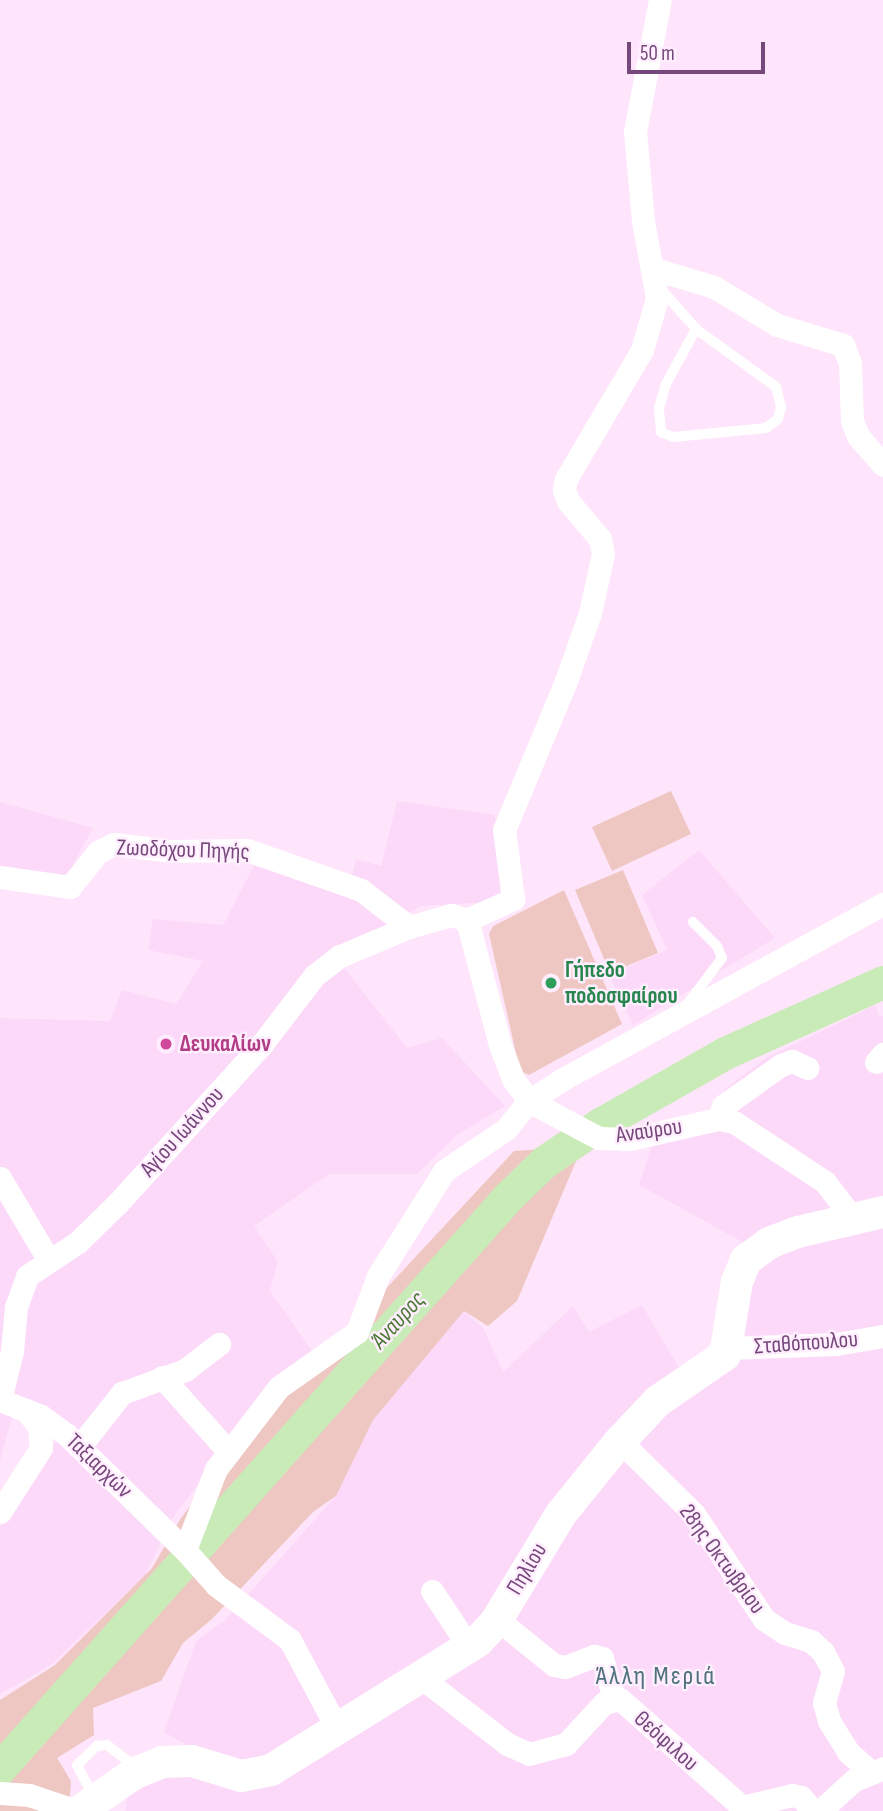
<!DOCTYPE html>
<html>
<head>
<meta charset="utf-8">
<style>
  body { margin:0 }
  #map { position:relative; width:883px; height:1811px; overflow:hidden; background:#ffe5fb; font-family:"Sofia Sans Condensed",sans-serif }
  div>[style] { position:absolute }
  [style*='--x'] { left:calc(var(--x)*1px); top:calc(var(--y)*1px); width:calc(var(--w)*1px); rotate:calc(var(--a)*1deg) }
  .residential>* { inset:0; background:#fcd9f9 }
  .green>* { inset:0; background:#eec7c2 }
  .river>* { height:33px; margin:-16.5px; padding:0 16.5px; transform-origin:16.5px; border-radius:16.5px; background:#c8ebb7 }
  .lane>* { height:10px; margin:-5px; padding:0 5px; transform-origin:5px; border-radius:5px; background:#fff }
  .street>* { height:23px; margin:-11.5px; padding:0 11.5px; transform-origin:11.5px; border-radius:11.5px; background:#fff }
  .secondary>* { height:32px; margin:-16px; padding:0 16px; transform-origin:16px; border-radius:16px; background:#fff }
  .dots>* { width:19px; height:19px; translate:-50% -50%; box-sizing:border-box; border:4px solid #ffeefd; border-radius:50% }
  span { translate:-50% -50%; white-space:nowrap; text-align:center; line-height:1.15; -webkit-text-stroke:5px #ffeefd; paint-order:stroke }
  .street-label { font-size:23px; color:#75477b }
  .leisure-label { font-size:23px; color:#27864d; font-weight:700 }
  .left { translate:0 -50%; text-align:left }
  .hotel-label { font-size:23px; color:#b23c85; font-weight:700 }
  .water-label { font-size:24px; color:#4b7a36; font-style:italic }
  .quarter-label { font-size:26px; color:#4e727c; letter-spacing:2px }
  .scale { position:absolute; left:627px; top:42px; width:138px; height:32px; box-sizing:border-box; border:4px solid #75477b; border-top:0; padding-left:9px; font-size:21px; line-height:24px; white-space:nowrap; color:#75477b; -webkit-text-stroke:5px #ffeefd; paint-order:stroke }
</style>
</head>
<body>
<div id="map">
  <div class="residential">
    <i style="clip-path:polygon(397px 801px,495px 815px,504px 901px,421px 906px,334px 955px,407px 1048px,442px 1038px,505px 1106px,457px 1135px,417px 1174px,329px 1174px,254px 1226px,278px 1262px,270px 1291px,315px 1355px,240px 1427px,173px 1518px,145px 1575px,52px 1664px,0 1694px,0 1526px,67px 1425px,17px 1398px,0 1462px,0 1018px,110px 1021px,122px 990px,176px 1004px,203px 961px,148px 950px,153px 919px,223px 925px,256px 862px,348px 892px,356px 859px,381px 866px)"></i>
    <i style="clip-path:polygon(0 802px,93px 828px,67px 876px,0 869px)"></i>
    <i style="clip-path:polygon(699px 850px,775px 938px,633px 1025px,609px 975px,667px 950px,642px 895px)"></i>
    <i style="clip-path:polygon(876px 1005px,879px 1017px,883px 1016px,883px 1811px,125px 1811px,127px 1797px,154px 1781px,179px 1774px,190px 1747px,164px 1732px,196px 1641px,226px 1619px,336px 1496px,373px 1420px,464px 1311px,484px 1329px,503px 1372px,573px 1306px,589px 1332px,642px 1305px,691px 1388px,759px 1251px,639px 1185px,652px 1144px,732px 1109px,724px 1090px,766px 1058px)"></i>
  </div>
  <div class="green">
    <i style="clip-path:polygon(671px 791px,691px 834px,612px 871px,592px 827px)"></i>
    <i style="clip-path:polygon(623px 870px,658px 953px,610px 973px,575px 890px)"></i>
    <i style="clip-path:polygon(564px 890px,622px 1024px,529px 1075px,520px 1071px,489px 934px,493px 926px)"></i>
    <i style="clip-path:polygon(582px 1147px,517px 1301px,488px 1326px,464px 1311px,373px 1420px,336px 1496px,313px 1512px,212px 1619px,183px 1643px,161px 1681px,93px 1708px,94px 1735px,57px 1758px,71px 1781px,70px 1796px,50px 1811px,0 1811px,0 1700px,55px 1665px,152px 1568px,181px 1518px,221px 1466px,514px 1151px)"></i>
  </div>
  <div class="river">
    <i style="--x:0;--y:1768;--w:763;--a:-48.35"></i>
    <i style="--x:507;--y:1198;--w:52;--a:-44.2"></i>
    <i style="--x:544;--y:1162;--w:68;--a:-34.2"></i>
    <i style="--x:600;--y:1124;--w:144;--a:-29.6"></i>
    <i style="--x:725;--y:1053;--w:173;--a:-24.2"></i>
  </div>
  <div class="lane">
    <i style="--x:661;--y:289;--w:53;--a:48.8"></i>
    <i style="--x:696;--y:329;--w:99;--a:35.9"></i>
    <i style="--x:776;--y:387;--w:21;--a:76"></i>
    <i style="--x:781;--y:407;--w:12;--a:104"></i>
    <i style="--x:778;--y:419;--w:15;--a:143"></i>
    <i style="--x:766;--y:428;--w:93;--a:174.5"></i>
    <i style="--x:673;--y:437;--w:13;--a:-157"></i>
    <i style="--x:661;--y:432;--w:24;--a:-95"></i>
    <i style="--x:659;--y:408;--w:25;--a:-74"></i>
    <i style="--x:666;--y:384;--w:63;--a:-61.4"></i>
    <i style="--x:689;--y:1002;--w:55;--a:-53.1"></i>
    <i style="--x:722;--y:958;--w:13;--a:-113"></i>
    <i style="--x:717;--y:946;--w:34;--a:-135"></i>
    <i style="--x:95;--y:1799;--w:38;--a:-118"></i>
    <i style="--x:77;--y:1765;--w:28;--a:-44"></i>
    <i style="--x:97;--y:1746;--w:10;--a:-6"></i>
    <i style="--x:107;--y:1745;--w:39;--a:37"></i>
  </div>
  <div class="street">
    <i style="--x:654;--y:269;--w:63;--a:16.7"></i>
    <i style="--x:714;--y:287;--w:74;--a:31.1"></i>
    <i style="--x:777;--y:325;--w:69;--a:16.9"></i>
    <i style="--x:843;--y:345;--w:19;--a:69"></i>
    <i style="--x:850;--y:363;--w:58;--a:88"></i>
    <i style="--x:852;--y:421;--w:16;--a:68"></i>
    <i style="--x:858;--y:436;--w:38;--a:49"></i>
    <i style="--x:0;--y:877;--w:71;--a:8.1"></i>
    <i style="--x:70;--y:887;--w:45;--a:-51.3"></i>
    <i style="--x:98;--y:852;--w:18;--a:-27"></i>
    <i style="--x:114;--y:844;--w:57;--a:7"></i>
    <i style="--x:171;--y:851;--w:76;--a:-0.8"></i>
    <i style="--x:247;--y:850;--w:121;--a:19.3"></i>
    <i style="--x:361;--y:890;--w:61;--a:37.6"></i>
    <i style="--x:467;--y:920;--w:129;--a:75.2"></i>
    <i style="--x:500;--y:1045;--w:36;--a:69"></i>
    <i style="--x:513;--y:1079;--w:27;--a:54"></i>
    <i style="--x:529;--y:1101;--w:79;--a:27.9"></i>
    <i style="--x:599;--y:1138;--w:31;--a:2"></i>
    <i style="--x:630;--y:1139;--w:90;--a:-12.8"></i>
    <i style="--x:718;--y:1119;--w:16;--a:11"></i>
    <i style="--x:734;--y:1122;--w:109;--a:33.4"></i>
    <i style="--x:825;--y:1182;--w:44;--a:52.4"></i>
    <i style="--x:876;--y:1062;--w:11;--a:-49"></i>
    <i style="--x:718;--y:1119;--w:14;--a:-69"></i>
    <i style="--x:723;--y:1106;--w:71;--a:-35.3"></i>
    <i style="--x:781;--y:1065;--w:12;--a:-20"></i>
    <i style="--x:792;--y:1061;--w:17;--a:24"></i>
    <i style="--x:0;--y:1178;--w:94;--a:59.3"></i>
    <i style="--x:728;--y:1348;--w:108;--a:-2.1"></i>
    <i style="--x:836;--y:1344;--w:48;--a:-9.7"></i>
    <i style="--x:162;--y:1377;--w:99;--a:48.3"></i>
    <i style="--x:0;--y:1400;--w:50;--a:-76.2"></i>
    <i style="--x:12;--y:1351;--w:44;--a:-84.8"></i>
    <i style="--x:16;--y:1307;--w:33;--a:-70"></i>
    <i style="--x:27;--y:1276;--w:61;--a:-33.7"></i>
    <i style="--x:78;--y:1242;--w:54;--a:-44.3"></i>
    <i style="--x:117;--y:1204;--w:216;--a:-47.8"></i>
    <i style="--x:262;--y:1044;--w:86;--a:-52.6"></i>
    <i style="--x:314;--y:976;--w:33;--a:-38"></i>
    <i style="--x:340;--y:956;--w:75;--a:-22.8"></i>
    <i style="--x:409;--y:927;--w:44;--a:-15.9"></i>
    <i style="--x:451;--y:915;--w:17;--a:17"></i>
    <i style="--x:467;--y:920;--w:51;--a:-24.5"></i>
    <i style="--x:513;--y:899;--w:70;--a:-97.4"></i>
    <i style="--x:504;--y:830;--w:161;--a:-67.4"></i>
    <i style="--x:566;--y:681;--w:72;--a:-70.6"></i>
    <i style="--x:590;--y:613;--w:60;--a:-77.6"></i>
    <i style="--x:603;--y:554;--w:15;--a:-101"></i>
    <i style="--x:600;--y:539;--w:50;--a:-130.1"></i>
    <i style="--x:568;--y:501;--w:12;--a:-110"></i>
    <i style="--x:564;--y:490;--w:11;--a:-80"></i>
    <i style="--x:566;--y:479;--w:150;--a:-59.5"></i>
    <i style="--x:642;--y:350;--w:54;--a:-73.9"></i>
    <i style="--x:657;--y:298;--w:78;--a:-100.3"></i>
    <i style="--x:643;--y:221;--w:89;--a:-95.1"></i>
    <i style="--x:635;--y:132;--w:134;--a:-79.3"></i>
    <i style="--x:0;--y:1400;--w:44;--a:21.3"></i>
    <i style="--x:41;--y:1416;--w:31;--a:36"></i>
    <i style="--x:66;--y:1434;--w:166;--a:44.3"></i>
    <i style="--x:620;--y:1441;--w:104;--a:44.6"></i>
    <i style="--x:694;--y:1514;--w:126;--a:56.3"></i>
    <i style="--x:764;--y:1619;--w:25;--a:34"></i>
    <i style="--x:785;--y:1633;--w:27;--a:17"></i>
    <i style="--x:811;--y:1641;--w:16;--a:43"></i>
    <i style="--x:823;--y:1652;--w:21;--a:62"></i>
    <i style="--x:833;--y:1671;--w:33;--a:106"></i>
    <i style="--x:824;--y:1703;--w:19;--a:74"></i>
    <i style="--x:829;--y:1721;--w:36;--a:58"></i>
    <i style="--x:848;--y:1752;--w:30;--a:41"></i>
    <i style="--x:80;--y:1446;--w:68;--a:-51.6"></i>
    <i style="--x:122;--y:1393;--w:67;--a:-20.1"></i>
    <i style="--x:185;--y:1370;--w:43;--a:-37.4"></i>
    <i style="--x:0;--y:1512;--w:76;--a:-57.4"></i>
    <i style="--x:41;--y:1448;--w:21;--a:-95"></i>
    <i style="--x:39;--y:1427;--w:21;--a:-127"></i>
    <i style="--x:432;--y:1591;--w:67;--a:56.5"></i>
    <i style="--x:497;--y:1619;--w:73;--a:38.9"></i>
    <i style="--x:554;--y:1665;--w:11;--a:10"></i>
    <i style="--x:565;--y:1667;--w:31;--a:-21"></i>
    <i style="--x:594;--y:1656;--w:8;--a:14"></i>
    <i style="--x:602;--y:1658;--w:42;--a:73.3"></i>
    <i style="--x:422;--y:1678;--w:108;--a:37.8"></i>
    <i style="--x:507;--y:1744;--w:24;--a:24"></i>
    <i style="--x:529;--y:1754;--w:38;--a:-15"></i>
    <i style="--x:566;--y:1744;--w:56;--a:-47.2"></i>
    <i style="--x:604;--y:1703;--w:16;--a:-14"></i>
    <i style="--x:620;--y:1699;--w:163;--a:41.5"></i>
    <i style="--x:742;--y:1807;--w:51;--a:-13.5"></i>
    <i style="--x:792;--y:1795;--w:9;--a:13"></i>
    <i style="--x:801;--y:1797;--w:18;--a:49"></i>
    <i style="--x:338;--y:1730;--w:102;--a:-118.1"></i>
    <i style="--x:290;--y:1640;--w:92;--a:-143.4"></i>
    <i style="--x:216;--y:1585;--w:47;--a:-131.5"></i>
    <i style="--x:185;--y:1550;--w:87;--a:-69.1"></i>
    <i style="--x:216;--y:1469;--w:103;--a:-52.5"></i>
    <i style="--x:279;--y:1387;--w:95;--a:-35.2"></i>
    <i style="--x:357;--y:1332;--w:60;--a:-69.4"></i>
    <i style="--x:378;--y:1276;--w:124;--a:-57.8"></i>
    <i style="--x:444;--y:1171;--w:75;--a:-34.1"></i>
    <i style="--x:506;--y:1129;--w:36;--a:-51"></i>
    <i style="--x:529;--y:1101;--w:40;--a:-32.9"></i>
    <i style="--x:563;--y:1079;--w:365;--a:-28.7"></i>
    <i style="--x:0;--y:1793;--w:29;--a:4"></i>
    <i style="--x:29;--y:1795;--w:51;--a:18.4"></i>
    <i style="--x:820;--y:1811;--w:46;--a:-42.4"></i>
    <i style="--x:854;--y:1780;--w:31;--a:-22"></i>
  </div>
  <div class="secondary">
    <i style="--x:80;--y:1811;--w:65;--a:-34.9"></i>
    <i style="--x:133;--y:1774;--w:31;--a:-22"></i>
    <i style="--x:162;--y:1762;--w:30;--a:-2"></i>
    <i style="--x:192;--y:1761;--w:51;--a:17"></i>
    <i style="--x:241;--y:1776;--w:31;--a:-11"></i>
    <i style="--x:271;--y:1770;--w:244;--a:-31.9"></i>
    <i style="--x:478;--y:1641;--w:25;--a:-47"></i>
    <i style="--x:495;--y:1623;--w:127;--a:-58.8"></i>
    <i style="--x:561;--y:1514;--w:94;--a:-51.1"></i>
    <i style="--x:620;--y:1441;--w:55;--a:-46.5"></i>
    <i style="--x:658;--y:1401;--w:81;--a:-34.5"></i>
    <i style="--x:725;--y:1355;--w:74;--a:-80.7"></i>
    <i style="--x:737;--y:1282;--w:24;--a:-68"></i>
    <i style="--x:746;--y:1260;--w:29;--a:-36"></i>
    <i style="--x:769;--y:1243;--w:31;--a:-21"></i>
    <i style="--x:798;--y:1232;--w:87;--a:-13.2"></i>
  </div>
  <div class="dots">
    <i style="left:551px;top:983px;background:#2e9e5b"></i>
    <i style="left:166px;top:1044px;background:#d1479c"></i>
  </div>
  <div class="street-label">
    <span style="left:183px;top:850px;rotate:2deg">Ζωοδόχου Πηγής</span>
    <span style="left:649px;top:1131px;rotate:-8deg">Αναύρου</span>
    <span style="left:182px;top:1132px;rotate:-48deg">Αγίου Ιωάννου</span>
    <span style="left:806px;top:1343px;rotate:-4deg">Σταθόπουλου</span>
    <span style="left:99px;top:1466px;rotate:44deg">Ταξιαρχών</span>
    <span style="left:722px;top:1559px;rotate:54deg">28ης Οκτωβρίου</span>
    <span style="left:527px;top:1569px;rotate:-59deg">Πηλίου</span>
    <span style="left:666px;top:1741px;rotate:42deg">Θεόφιλου</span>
  </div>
  <div class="leisure-label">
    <span class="left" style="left:565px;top:983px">Γήπεδο<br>ποδοσφαίρου</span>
  </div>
  <div class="hotel-label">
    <span class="left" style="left:180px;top:1044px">Δευκαλίων</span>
  </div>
  <div class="water-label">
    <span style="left:398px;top:1320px;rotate:-48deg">Άναυρος</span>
  </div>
  <div class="quarter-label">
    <span style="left:656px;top:1677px">Άλλη Μεριά</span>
  </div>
  <div class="scale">50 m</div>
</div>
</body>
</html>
